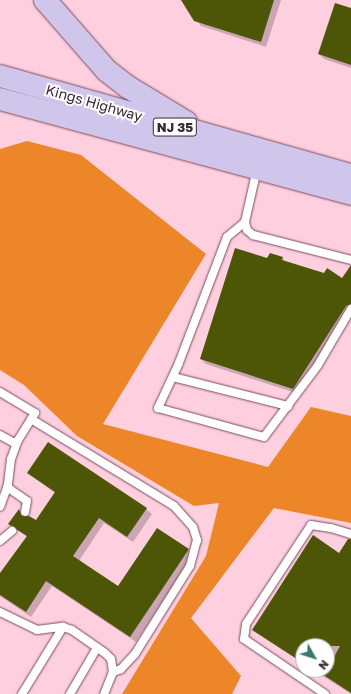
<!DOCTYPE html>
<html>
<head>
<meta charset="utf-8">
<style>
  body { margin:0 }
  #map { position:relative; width:351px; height:694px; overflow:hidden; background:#fed0df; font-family:"Golos Text",sans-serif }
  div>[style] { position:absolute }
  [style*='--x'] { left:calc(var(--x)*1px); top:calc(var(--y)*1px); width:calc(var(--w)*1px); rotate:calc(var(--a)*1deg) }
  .forest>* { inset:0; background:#ed8629 }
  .shadow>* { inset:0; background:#0003 }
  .building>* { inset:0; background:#4d5607 }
  .roads { filter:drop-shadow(0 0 1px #7b4b5d) drop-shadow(0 0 1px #7b4b5d) }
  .lane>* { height:8px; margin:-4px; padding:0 4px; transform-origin:4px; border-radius:4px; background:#fff }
  .primary>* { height:22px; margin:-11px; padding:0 11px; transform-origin:11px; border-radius:11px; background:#d0c5eb }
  span { translate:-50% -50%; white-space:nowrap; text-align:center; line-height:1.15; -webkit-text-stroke:4px #fff; paint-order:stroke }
  .shield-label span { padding:1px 3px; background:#fff; border:1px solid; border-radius:3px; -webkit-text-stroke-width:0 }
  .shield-label { font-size:13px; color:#3d282f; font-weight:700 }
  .street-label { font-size:14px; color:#3d282f }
  .north { position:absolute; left:295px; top:638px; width:40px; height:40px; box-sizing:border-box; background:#fff; border:1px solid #b1a9ac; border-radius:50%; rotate:129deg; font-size:11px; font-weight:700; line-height:16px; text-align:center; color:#3d282f }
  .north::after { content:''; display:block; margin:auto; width:14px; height:18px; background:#37796a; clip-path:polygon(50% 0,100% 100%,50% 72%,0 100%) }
</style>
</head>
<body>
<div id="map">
  <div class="forest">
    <i style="clip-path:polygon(27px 141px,81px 155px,206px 254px,103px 424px,268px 467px,311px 407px,351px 416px,351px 523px,274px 508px,191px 618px,241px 676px,232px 694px,122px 694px,206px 556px,219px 503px,194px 506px,77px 436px,24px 385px,0 370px,0 149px)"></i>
  </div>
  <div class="shadow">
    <i style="clip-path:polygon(182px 0,281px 0,266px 47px,201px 26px)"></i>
    <i style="clip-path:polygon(351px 9px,351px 68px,324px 59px,319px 54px)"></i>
    <i style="clip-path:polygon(282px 258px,287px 263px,342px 279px,351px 276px,351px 312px,299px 394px,206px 364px,201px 359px,268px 259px)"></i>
    <i style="clip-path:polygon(28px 473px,146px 509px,152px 514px,133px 542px,104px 523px,79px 561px,119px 587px,188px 550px,193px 555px,136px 642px,52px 586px,31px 617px,0 596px,0 574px,27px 537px,10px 524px,19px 511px,25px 517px,36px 522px,55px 493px)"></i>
    <i style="clip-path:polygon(351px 547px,351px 694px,313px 670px,327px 670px,327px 646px,303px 646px,303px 663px,253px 630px)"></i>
  </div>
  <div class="building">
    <i style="clip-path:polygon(181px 0,274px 0,261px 42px,194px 21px)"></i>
    <i style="clip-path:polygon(335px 3px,351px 8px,351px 65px,318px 54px)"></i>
    <i style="clip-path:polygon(235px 248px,267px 258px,270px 253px,283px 257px,282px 260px,324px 273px,327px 268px,342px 278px,351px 265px,351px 304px,346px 306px,293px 389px,200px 359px)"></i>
    <i style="clip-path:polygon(48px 442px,147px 508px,127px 537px,99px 518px,73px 556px,118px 586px,157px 528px,189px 549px,130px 637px,46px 581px,26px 612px,0 595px,0 573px,27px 536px,8px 524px,19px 509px,22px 516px,29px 516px,36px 520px,55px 492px,27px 473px)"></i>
    <i style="clip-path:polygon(313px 535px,339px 553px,348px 539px,351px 539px,351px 693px,322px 674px,327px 670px,340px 646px,303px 646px,303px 663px,252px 630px)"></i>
  </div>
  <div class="roads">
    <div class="lane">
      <i style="--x:257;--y:169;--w:54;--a:102.8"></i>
      <i style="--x:245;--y:222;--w:8;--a:76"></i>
      <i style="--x:247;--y:230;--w:8;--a:40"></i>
      <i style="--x:253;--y:235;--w:101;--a:14.3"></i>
      <i style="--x:245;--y:222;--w:23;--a:140"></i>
      <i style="--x:227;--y:237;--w:135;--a:110.9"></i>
      <i style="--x:179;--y:363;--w:50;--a:115"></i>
      <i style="--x:158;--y:408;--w:110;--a:15.3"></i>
      <i style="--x:264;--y:437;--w:90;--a:-53.1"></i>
      <i style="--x:318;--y:365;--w:65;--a:-59.5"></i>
      <i style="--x:173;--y:377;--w:119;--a:14.2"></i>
      <i style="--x:0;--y:392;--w:41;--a:31"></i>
      <i style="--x:35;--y:413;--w:32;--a:122"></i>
      <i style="--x:18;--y:440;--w:20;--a:110"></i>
      <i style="--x:11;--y:459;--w:26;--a:97"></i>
      <i style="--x:8;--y:485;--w:23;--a:110"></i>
      <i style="--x:31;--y:419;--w:167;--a:31.3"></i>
      <i style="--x:174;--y:506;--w:28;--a:48"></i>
      <i style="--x:193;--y:527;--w:14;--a:73"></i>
      <i style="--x:197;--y:540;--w:27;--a:105"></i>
      <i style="--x:190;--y:566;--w:104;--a:122"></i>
      <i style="--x:135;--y:654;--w:21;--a:133"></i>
      <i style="--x:121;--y:669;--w:9;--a:159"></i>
      <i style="--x:0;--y:435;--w:18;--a:29"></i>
      <i style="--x:7;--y:487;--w:24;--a:35"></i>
      <i style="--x:27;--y:501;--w:11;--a:100"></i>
      <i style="--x:0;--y:541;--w:16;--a:-40"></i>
      <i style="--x:0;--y:612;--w:41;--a:25.9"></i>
      <i style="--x:37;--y:630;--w:26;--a:-7"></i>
      <i style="--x:63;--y:627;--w:9;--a:18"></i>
      <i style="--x:72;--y:630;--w:40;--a:34.9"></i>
      <i style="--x:105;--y:653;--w:8;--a:45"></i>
      <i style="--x:111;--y:659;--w:13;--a:81"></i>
      <i style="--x:113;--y:672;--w:24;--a:112"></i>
      <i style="--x:22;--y:694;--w:79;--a:-58.5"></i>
      <i style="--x:70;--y:694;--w:53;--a:-59.6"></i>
      <i style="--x:325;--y:694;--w:98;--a:-145.8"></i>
      <i style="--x:244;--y:639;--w:15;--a:-82"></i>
      <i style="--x:246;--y:624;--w:118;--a:-56.7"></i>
      <i style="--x:311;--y:525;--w:20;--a:9"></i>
      <i style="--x:331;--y:528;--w:21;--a:17"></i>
    </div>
    <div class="primary">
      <i style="--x:45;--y:0;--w:93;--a:48.9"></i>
      <i style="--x:106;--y:70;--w:28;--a:38"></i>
      <i style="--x:128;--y:87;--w:68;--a:31.1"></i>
      <i style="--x:0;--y:76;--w:365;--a:15.8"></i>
      <i style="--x:0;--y:99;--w:364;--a:15.1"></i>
    </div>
  </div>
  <div class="shield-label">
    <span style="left:175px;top:127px">NJ 35</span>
  </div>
  <div class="street-label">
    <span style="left:94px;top:103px;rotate:16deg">Kings Highway</span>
  </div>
  <div class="north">N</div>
</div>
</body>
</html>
